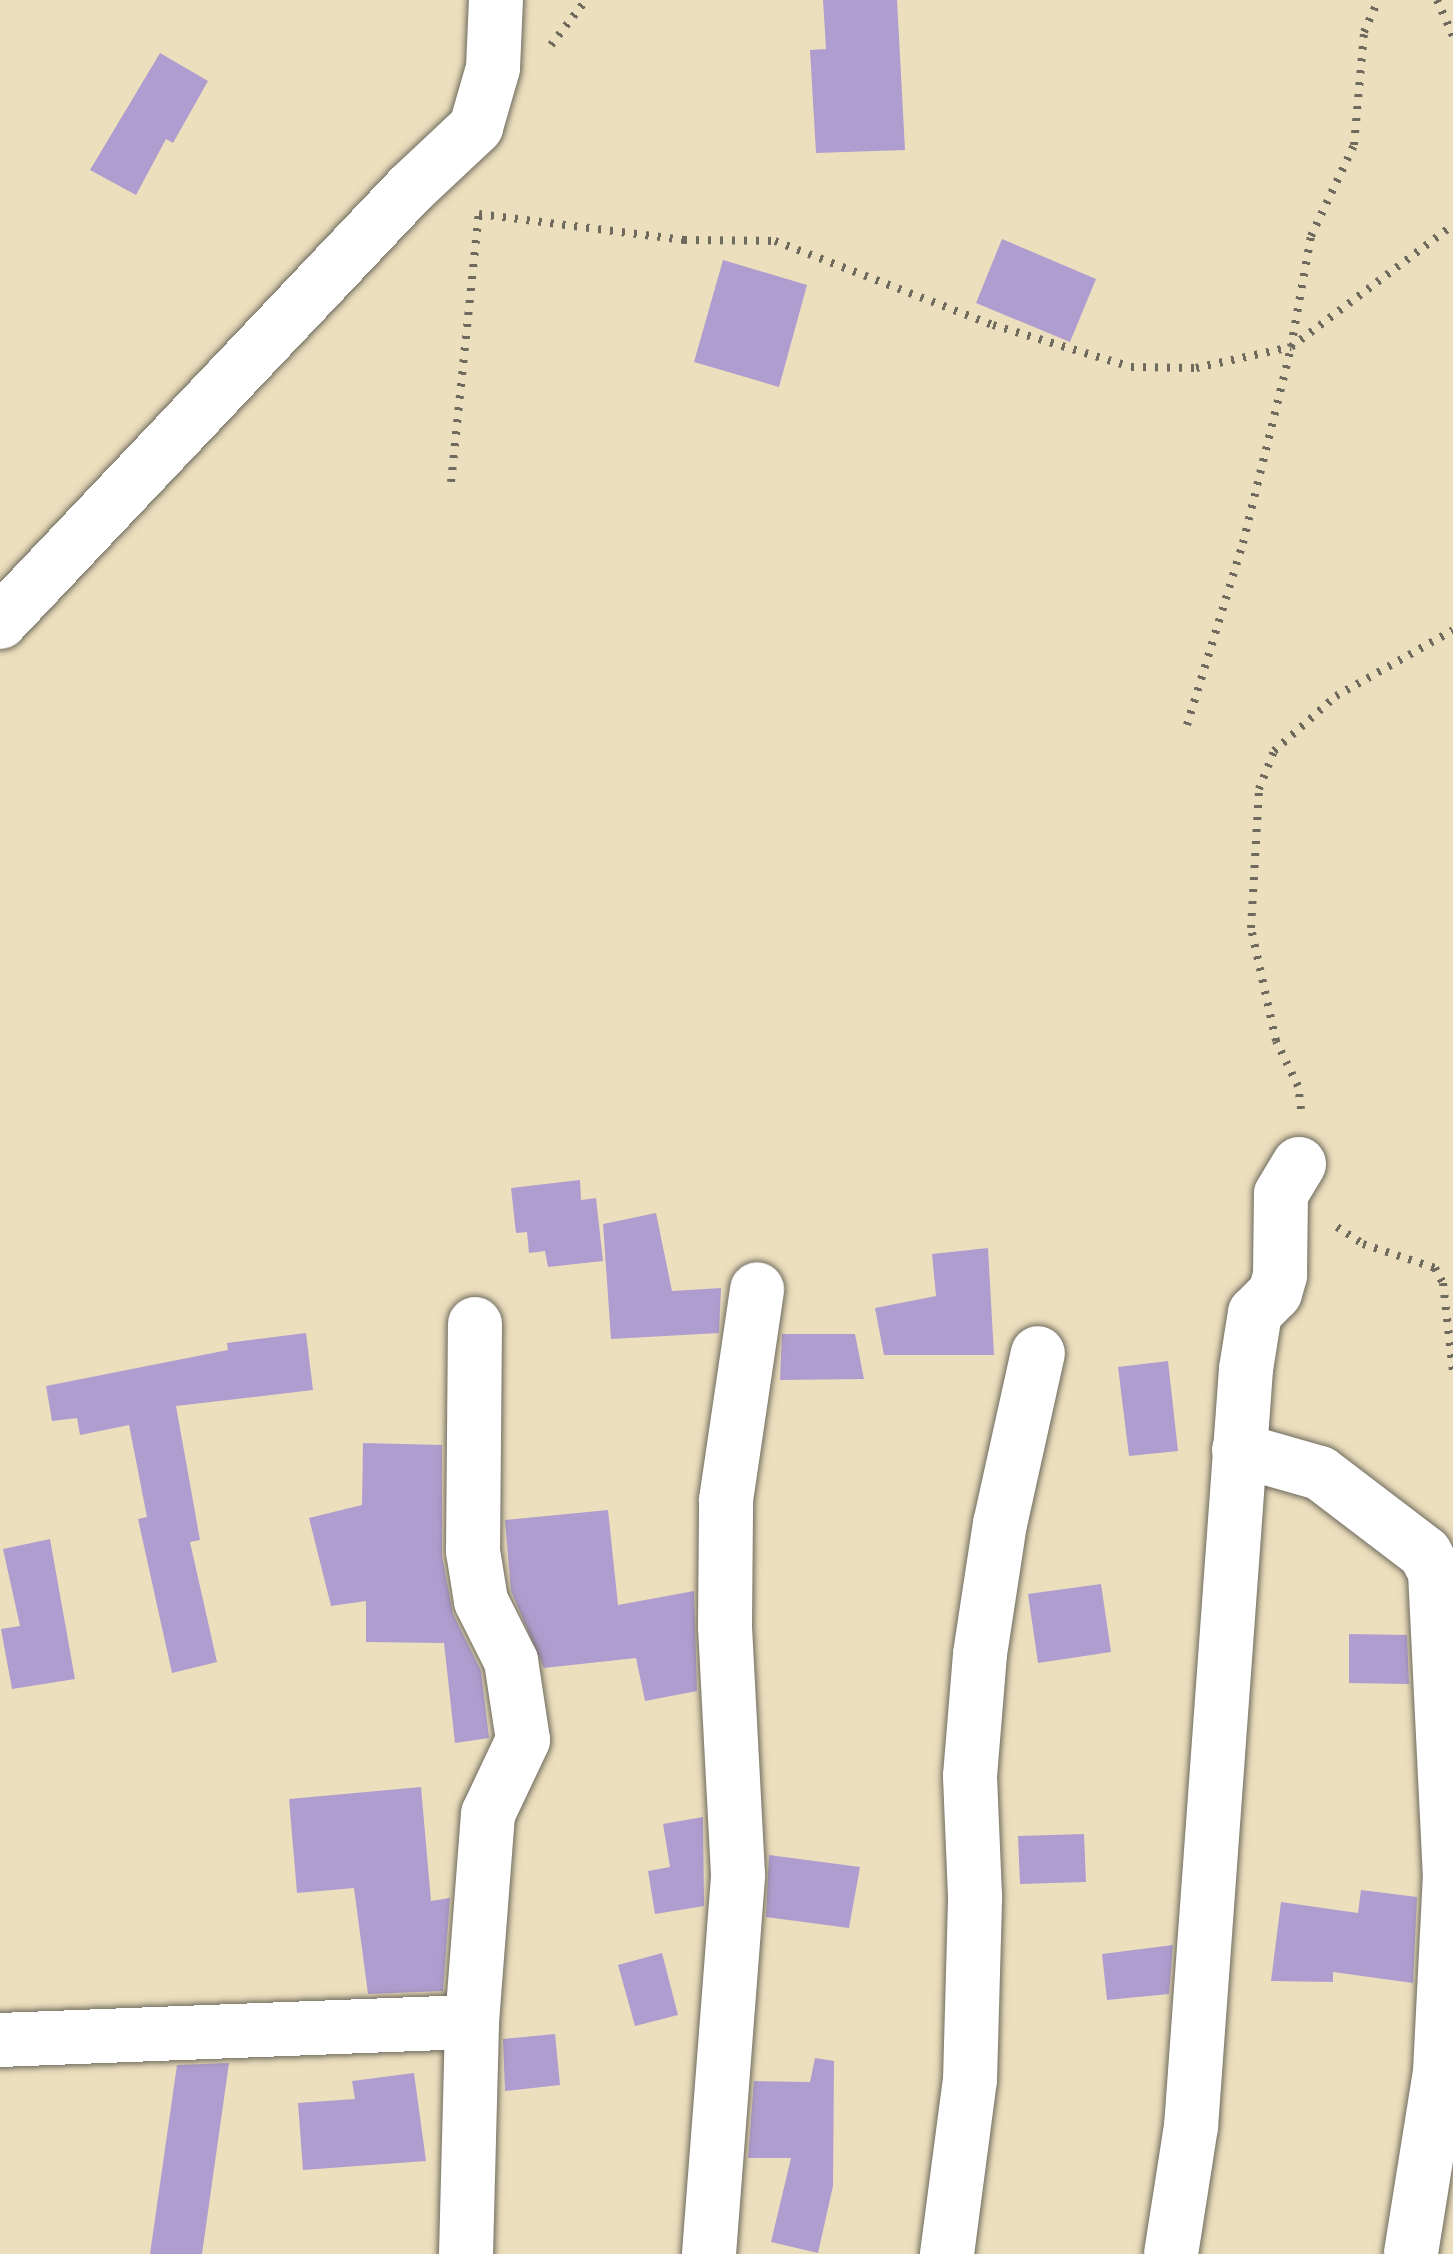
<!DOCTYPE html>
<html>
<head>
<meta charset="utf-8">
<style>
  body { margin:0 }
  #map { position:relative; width:1453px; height:2254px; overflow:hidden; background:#ecdfbd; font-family:"Libre Caslon Text",serif }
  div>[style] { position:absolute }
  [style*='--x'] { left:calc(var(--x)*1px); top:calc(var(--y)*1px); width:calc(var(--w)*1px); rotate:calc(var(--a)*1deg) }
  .building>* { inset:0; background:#b09dd0 }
  .path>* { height:8px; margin-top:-4px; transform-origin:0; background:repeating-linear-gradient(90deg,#6f6a5e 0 3px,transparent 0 12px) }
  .roads { filter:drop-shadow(0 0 3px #6f6a5e) drop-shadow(0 0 3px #6f6a5e) }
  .street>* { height:54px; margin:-27px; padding:0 27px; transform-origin:27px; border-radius:27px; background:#fff }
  span { translate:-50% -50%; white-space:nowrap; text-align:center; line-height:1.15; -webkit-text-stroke:12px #fdfcf7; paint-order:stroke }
</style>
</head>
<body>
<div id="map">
  <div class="building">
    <i style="clip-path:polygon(823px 0,897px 0,905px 150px,816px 153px,810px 50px,826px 49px)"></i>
    <i style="clip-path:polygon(160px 53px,208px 81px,173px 143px,166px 139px,136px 195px,90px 170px)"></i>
    <i style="clip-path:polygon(1002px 239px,1096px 279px,1070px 342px,976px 303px)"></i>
    <i style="clip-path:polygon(723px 260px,807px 285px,779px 387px,694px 362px)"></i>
    <i style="clip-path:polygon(580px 1180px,581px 1200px,596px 1198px,603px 1261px,548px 1267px,545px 1251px,529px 1253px,527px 1232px,516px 1233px,511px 1188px)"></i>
    <i style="clip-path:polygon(656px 1213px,672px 1291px,721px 1288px,719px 1333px,611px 1339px,603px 1224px)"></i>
    <i style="clip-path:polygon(988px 1248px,994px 1355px,884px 1355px,875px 1308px,936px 1296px,932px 1254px)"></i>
    <i style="clip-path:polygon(306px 1333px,313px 1390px,176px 1406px,200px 1540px,190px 1542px,217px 1662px,172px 1673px,138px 1519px,147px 1517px,129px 1425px,80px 1435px,77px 1418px,52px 1421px,46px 1386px,228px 1350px,227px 1343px)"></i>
    <i style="clip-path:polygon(782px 1334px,855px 1334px,864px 1379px,780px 1380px)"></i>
    <i style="clip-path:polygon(1168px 1361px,1178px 1451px,1129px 1456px,1118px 1367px)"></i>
    <i style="clip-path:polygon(363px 1443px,442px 1445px,442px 1556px,453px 1614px,481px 1671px,489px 1738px,455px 1743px,444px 1643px,366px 1642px,366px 1601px,331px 1606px,309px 1518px,362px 1505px)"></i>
    <i style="clip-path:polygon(608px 1510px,618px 1605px,694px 1591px,697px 1691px,645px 1701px,636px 1658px,544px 1668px,511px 1591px,505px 1520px)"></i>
    <i style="clip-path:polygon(50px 1539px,75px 1679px,12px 1689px,1px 1629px,20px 1626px,3px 1549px)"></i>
    <i style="clip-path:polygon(1101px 1584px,1111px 1652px,1038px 1663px,1028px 1594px)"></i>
    <i style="clip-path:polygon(1349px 1634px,1407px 1635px,1409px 1684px,1349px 1683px)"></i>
    <i style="clip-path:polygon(421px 1787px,431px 1901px,450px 1898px,443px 1991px,368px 1994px,354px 1888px,297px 1893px,289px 1799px)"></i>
    <i style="clip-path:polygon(703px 1817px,704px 1906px,655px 1914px,648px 1871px,670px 1867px,663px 1824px)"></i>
    <i style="clip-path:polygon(1084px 1834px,1086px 1882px,1020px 1884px,1018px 1836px)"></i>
    <i style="clip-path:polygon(769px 1855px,860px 1867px,849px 1928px,766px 1917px)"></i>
    <i style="clip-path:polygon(1361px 1890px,1417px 1897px,1413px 1983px,1333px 1972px,1333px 1982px,1271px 1981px,1281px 1902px,1358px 1913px)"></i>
    <i style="clip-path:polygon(1173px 1945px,1169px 1994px,1107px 2000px,1102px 1954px)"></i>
    <i style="clip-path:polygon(662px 1953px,678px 2015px,635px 2026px,618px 1965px)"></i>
    <i style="clip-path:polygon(555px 2034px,560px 2085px,505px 2091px,503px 2039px)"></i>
    <i style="clip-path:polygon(815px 2058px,834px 2061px,833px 2186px,818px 2253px,771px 2242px,791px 2158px,748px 2158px,754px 2081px,810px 2082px)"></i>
    <i style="clip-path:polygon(229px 2063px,202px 2254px,150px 2254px,177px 2065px)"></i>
    <i style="clip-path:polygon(414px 2073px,426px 2161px,303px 2170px,298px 2103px,355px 2099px,352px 2081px)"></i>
  </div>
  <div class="path">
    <i style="--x:1437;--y:0;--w:39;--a:66"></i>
    <i style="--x:551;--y:45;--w:57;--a:-52.1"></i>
    <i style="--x:479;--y:214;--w:207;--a:7.2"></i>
    <i style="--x:684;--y:240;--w:91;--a:0.6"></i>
    <i style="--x:775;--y:241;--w:234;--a:21.1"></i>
    <i style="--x:993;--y:325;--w:144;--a:16.9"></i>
    <i style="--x:1131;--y:367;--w:65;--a:0.9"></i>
    <i style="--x:1196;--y:368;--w:97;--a:-12.5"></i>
    <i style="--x:1291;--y:347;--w:203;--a:-37"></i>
    <i style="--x:451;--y:482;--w:271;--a:-84.1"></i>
    <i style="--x:1187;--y:725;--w:190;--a:-72.9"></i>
    <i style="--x:1243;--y:543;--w:202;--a:-76.2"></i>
    <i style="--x:1291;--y:347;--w:113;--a:-79.8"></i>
    <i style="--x:1311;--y:236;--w:101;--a:-64.7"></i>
    <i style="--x:1354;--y:145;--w:113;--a:-84.9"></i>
    <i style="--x:1364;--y:32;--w:35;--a:-66"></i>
    <i style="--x:1301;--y:1109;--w:23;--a:-97"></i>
    <i style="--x:1298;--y:1086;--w:50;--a:-116.1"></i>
    <i style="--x:1276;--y:1041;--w:116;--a:-102.5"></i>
    <i style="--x:1251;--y:928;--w:139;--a:-86.7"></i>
    <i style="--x:1259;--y:789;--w:41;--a:-68.5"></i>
    <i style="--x:1274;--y:751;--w:83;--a:-41.6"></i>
    <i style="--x:1336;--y:696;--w:134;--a:-29.4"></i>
    <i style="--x:1337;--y:1227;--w:31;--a:33"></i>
    <i style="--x:1363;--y:1244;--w:76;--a:18.4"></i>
    <i style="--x:1435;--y:1268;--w:17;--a:62"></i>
    <i style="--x:1443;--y:1283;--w:90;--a:83.6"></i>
  </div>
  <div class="roads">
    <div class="street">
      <i style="--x:0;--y:622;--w:596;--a:-46.56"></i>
      <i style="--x:410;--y:189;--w:91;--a:-43.2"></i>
      <i style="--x:476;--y:127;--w:61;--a:-73.9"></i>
      <i style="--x:493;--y:68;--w:68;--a:-87.5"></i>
      <i style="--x:1239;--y:1450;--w:84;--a:15.9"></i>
      <i style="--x:1320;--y:1473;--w:132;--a:37.3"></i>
      <i style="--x:1425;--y:1553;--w:21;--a:62"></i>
      <i style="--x:1435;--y:1572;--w:302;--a:87.2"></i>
      <i style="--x:1450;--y:1874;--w:198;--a:92.9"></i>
      <i style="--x:1440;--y:2072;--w:184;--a:99.1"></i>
      <i style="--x:0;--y:2040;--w:472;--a:-2.2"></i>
      <i style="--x:466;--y:2254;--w:232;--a:-88.5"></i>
      <i style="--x:472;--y:2022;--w:209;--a:-85.6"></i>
      <i style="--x:488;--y:1814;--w:82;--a:-64.7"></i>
      <i style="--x:523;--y:1740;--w:80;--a:-98.6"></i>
      <i style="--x:511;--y:1661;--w:67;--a:-116.6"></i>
      <i style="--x:481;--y:1601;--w:51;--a:-99.1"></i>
      <i style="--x:473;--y:1551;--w:227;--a:-89.5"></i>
      <i style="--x:709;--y:2254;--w:380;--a:-85.6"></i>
      <i style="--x:738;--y:1875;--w:249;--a:-93"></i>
      <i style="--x:725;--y:1626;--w:126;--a:-89.5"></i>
      <i style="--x:726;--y:1500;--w:213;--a:-81.6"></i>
      <i style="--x:947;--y:2254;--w:176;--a:-82.5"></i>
      <i style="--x:970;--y:2080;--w:184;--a:-88.4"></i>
      <i style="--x:975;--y:1896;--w:120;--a:-92.4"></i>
      <i style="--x:970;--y:1776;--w:122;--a:-85.3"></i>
      <i style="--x:980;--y:1654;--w:132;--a:-81.3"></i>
      <i style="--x:1000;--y:1524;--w:175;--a:-77.5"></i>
      <i style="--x:1171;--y:2254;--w:129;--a:-81.1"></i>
      <i style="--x:1191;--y:2127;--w:760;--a:-85.85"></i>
      <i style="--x:1246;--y:1369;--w:57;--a:-80.9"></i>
      <i style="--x:1255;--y:1313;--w:28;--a:-45"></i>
      <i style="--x:1275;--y:1293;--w:19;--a:-74"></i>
      <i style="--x:1280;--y:1275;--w:81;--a:-89.3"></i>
      <i style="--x:1281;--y:1194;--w:35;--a:-59"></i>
    </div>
  </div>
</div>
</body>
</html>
